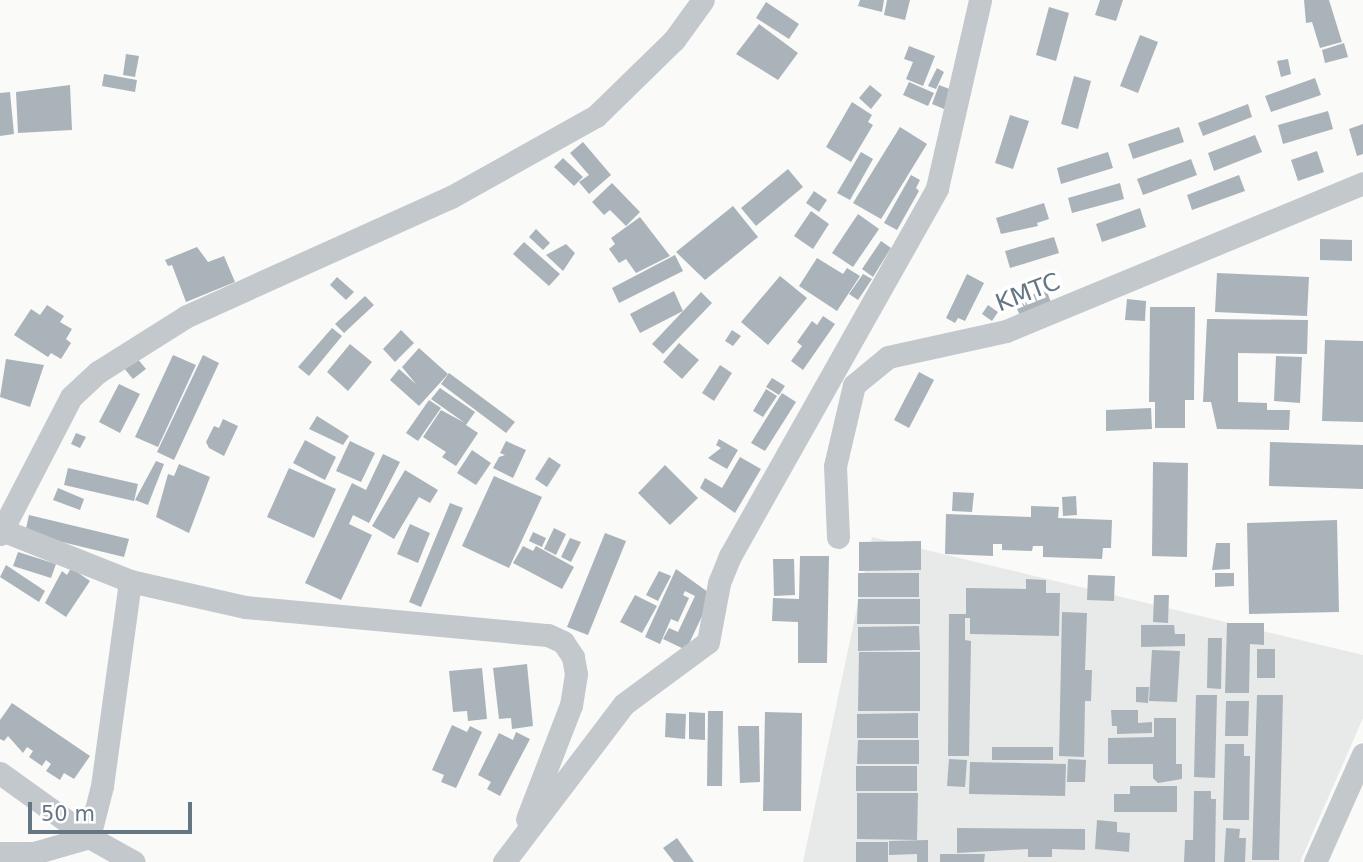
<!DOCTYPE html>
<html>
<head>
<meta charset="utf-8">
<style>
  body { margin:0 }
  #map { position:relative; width:1363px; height:862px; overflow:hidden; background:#fafaf8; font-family:"DejaVu Sans",sans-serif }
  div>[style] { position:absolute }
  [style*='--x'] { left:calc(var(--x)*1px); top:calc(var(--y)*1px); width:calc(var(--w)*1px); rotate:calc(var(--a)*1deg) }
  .built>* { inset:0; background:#e8e9e9 }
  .building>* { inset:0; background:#aab3b9 }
  .minor>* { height:23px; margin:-11.5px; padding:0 11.5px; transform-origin:11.5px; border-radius:11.5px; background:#c3c8cc }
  span { translate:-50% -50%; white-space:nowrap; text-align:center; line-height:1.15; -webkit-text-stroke:7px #fff; paint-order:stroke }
  .street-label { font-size:24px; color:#657683 }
  .scale { position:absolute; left:28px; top:802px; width:164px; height:32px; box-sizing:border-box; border:4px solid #657683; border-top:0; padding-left:9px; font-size:21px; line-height:24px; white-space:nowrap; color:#657683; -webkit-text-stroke:5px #fff; paint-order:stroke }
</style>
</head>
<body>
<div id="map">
  <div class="built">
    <i style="clip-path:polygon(872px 537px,1363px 655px,1363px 718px,1300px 862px,803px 862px)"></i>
  </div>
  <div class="building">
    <i style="clip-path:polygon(860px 0,884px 0,882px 12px,858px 6px)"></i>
    <i style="clip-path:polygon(887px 0,910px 0,905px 20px,884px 15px)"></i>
    <i style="clip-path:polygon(1100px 0,1123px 0,1116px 21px,1095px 15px)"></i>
    <i style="clip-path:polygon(1304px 0,1329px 0,1342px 42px,1320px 48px,1312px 22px,1306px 23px)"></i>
    <i style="clip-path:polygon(766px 2px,799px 24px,789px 39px,756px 18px)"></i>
    <i style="clip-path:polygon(1049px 7px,1069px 13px,1056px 61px,1036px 55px)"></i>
    <i style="clip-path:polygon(759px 24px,798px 53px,778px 80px,736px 54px)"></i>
    <i style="clip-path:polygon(1140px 35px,1158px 42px,1138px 93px,1120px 86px)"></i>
    <i style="clip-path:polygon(1344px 43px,1348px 57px,1325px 63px,1322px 50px)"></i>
    <i style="clip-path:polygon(909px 46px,935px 56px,923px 86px,906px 79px,913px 62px,904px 59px)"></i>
    <i style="clip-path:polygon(126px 54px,139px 56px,135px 77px,123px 75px)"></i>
    <i style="clip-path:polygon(1288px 59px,1291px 74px,1281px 77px,1277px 61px)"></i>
    <i style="clip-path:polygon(937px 68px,944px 72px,936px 89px,928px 86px)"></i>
    <i style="clip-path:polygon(104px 74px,137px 80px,135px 92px,102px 86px)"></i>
    <i style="clip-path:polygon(1074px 76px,1091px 81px,1078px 129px,1061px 124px)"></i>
    <i style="clip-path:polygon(1315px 78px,1321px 95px,1271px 112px,1265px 96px)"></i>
    <i style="clip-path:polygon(909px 82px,934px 93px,928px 106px,903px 95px)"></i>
    <i style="clip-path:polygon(70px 85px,72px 130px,18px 133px,16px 92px)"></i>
    <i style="clip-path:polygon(870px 85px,882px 95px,871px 109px,859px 98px)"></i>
    <i style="clip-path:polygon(939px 85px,952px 90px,944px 109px,932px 104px)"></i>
    <i style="clip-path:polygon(10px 92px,14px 134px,0 136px,0 93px)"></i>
    <i style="clip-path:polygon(852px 102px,872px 115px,868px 122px,873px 125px,851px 162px,826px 147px)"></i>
    <i style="clip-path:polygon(1248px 104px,1252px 117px,1203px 136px,1198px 123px)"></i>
    <i style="clip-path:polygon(1328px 111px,1333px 129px,1283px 144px,1278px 125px)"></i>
    <i style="clip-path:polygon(1010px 115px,1029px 121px,1013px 169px,995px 163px)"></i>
    <i style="clip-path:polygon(1363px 124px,1363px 154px,1357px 156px,1349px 129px)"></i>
    <i style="clip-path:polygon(900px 127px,927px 144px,881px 219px,853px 203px)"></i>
    <i style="clip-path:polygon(1179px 127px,1184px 142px,1133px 159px,1128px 144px)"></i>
    <i style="clip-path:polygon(1255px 135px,1262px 152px,1214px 171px,1208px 153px)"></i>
    <i style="clip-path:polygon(583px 142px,611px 175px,589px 194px,579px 182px,589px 175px,570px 153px)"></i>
    <i style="clip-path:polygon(1317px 151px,1324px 172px,1298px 181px,1291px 160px)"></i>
    <i style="clip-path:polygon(861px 152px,873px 159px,850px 200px,837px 193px)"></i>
    <i style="clip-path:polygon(1108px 152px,1113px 168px,1061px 184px,1057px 168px)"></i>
    <i style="clip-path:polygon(563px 158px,583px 177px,574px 186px,554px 167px)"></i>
    <i style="clip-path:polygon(1191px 159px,1197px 175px,1143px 195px,1137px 179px)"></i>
    <i style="clip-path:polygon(788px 169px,803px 187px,756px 226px,741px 208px)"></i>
    <i style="clip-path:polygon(911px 175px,920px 180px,916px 188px,919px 191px,897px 230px,884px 223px)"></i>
    <i style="clip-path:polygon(1239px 175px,1245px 191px,1192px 210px,1187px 195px)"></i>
    <i style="clip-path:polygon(612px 183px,640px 212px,626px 226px,610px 210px,604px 215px,592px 202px)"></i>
    <i style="clip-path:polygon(1120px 183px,1124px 199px,1072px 213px,1068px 198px)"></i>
    <i style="clip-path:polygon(814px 191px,827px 200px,819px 212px,806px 203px)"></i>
    <i style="clip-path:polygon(1044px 203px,1049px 219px,1037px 223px,1038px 226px,1001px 234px,996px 218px)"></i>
    <i style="clip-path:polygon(733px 206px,758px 237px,705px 280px,676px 252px)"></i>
    <i style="clip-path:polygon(1140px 208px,1146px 227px,1102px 242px,1096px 224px)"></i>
    <i style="clip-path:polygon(811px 211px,829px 224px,813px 249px,794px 236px)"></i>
    <i style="clip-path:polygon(858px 214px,879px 229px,853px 267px,832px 253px)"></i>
    <i style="clip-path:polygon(640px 217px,670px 256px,636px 273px,626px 259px,619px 263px,609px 249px,615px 244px,611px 238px)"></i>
    <i style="clip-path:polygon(536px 229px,550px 243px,543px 250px,529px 237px)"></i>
    <i style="clip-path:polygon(1054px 237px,1059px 253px,1010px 268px,1005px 251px)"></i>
    <i style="clip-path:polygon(1320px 239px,1352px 240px,1352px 261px,1320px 260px)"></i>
    <i style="clip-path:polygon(881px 241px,891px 248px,873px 277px,862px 269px)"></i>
    <i style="clip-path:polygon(524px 242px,560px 274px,549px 286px,513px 254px)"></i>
    <i style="clip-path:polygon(566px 244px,575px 253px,563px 271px,546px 255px)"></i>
    <i style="clip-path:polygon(197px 247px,208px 262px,224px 256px,235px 282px,186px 302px,172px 265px,168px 266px,165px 260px)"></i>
    <i style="clip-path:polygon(675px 255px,683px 271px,619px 303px,612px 288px)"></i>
    <i style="clip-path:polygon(817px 258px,843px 274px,847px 268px,860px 276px,837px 311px,799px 286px)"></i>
    <i style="clip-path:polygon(1217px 273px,1309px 277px,1307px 316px,1215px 312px)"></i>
    <i style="clip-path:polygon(863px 274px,872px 279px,858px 300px,849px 294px)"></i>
    <i style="clip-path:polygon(967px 274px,984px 283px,965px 321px,958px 318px,955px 323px,946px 318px)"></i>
    <i style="clip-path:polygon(780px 276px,807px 298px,768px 345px,741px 322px)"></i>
    <i style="clip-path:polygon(337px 277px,354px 292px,346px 300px,330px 285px)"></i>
    <i style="clip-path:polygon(1046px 289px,1052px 305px,1021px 318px,1014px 302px)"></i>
    <i style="clip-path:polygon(674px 291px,683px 311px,640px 333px,630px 314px)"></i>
    <i style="clip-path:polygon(701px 292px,712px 303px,663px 354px,652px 344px)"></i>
    <i style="clip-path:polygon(365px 296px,374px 305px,344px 333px,335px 324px)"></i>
    <i style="clip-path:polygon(1127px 299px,1146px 301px,1145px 321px,1125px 320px)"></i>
    <i style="clip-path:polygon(47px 305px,64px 316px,60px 322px,72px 329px,66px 339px,71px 343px,61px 359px,51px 353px,48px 357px,14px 335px,31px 309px,40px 315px)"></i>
    <i style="clip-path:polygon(988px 305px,998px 312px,992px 321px,982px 314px)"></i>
    <i style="clip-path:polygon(1150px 307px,1195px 307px,1194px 400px,1185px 400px,1185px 428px,1155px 428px,1155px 402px,1149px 402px)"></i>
    <i style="clip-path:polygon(823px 316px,835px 324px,803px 370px,791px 361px,802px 346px,797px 342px,812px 321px,817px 325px)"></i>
    <i style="clip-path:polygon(1207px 319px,1308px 320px,1307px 354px,1238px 353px,1238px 402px,1267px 403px,1267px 410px,1290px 410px,1289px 430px,1217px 429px,1211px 402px,1203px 402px)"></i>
    <i style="clip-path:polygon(332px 328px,342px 336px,309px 376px,298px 367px)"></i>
    <i style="clip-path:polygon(401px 330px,414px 343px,395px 362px,383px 349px)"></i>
    <i style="clip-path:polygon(732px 330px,741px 336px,733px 346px,725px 341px)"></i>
    <i style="clip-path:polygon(1325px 340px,1363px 341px,1363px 422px,1322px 421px)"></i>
    <i style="clip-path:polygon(679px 343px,699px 360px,682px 379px,663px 362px)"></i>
    <i style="clip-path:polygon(350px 344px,372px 362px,348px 391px,327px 372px)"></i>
    <i style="clip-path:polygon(419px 348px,448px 374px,419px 406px,390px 380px,399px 369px,416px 384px,402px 367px)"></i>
    <i style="clip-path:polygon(173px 355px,196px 365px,158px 447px,135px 437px)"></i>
    <i style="clip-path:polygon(203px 355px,219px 363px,174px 460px,157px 452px)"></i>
    <i style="clip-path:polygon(1276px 356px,1302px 357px,1300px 403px,1274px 401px)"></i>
    <i style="clip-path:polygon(136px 357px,146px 369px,133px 379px,123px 367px)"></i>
    <i style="clip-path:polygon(6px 359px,44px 365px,30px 407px,0 397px)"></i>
    <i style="clip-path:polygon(720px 365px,732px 373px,714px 401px,702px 393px)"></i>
    <i style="clip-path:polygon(919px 372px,934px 380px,909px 428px,894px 420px)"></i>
    <i style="clip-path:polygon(449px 373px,515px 422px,506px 433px,441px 384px)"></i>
    <i style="clip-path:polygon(772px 378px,785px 386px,779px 395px,766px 387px)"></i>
    <i style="clip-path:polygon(119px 384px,140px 394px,120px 433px,99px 422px)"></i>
    <i style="clip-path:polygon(440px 388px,475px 412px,466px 425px,478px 433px,456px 466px,442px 457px,446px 452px,423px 437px,441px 410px,465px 423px,431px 399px)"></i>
    <i style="clip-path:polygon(766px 389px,777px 396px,763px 417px,753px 411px)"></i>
    <i style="clip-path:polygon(782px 393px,796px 402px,765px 451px,751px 443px)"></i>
    <i style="clip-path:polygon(429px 400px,441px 408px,418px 441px,406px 433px)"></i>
    <i style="clip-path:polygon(1151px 408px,1152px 429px,1106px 431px,1106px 410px)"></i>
    <i style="clip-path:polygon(317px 416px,349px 436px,343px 445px,309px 429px)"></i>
    <i style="clip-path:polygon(223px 419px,238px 426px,224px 456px,209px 448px,206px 442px,214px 426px,219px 428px)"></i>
    <i style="clip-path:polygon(76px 433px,86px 437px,80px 448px,71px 444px)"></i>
    <i style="clip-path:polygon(719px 439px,738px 450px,727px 469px,708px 458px,721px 448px,716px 445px)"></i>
    <i style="clip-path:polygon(305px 440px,336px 457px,325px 480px,293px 463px)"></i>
    <i style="clip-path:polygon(350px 441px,375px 453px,361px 482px,336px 471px)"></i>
    <i style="clip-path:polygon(506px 441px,526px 450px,513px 478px,493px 468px,499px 457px,505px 455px,500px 453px)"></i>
    <i style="clip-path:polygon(1270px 442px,1363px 445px,1363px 489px,1269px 486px)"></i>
    <i style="clip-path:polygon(472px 450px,491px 463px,476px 485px,457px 473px)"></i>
    <i style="clip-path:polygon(383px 454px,400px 462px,369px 523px,353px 515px,349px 524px,372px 535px,341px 600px,305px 583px,352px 483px,366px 490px)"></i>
    <i style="clip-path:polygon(549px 457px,561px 465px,547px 487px,535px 479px)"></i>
    <i style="clip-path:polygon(740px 457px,761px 469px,735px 513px,700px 488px,705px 478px,722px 488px)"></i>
    <i style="clip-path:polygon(156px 461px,164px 464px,148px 505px,135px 500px)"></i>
    <i style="clip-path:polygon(1153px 462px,1188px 463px,1187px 557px,1152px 556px)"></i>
    <i style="clip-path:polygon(179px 464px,210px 477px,189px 533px,156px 517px,168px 474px,174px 476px)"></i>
    <i style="clip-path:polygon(665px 465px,698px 498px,670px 525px,638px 493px)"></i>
    <i style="clip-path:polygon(68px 468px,138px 484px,134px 501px,64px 485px)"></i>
    <i style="clip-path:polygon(289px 468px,336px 489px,314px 538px,267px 517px)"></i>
    <i style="clip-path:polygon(405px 470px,438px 490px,430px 503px,419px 497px,394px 539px,372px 526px)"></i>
    <i style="clip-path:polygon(494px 476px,542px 497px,509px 568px,462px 546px)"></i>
    <i style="clip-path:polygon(58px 488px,84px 499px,80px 510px,53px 500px)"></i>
    <i style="clip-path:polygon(953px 492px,974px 493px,972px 512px,952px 511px)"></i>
    <i style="clip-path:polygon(1076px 496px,1077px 515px,1063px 516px,1062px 497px)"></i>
    <i style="clip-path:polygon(450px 503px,463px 508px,421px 607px,409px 602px)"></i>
    <i style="clip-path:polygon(1031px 506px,1059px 507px,1058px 518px,1112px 520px,1111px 548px,1103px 548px,1102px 559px,1043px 557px,1043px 546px,1033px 546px,1032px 551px,1002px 550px,1002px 544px,993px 544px,993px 556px,945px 554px,946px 514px,1031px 517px)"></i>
    <i style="clip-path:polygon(29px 515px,129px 539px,124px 557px,25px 533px)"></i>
    <i style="clip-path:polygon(1337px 520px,1339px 612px,1249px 614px,1247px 523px)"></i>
    <i style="clip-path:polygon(410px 524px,430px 533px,418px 563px,397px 554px)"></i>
    <i style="clip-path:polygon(554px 528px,566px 534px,556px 555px,544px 549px)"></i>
    <i style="clip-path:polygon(533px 532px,546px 538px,542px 547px,529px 541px)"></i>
    <i style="clip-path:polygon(605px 533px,626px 541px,588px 635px,567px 627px)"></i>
    <i style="clip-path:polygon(570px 538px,581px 542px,571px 562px,561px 557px)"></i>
    <i style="clip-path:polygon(921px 541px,921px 570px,859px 571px,859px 542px)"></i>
    <i style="clip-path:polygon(1216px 543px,1230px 543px,1230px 569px,1212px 570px)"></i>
    <i style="clip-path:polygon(523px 546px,533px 551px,536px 546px,574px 567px,562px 589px,513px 563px)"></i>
    <i style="clip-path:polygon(18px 552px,56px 564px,51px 578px,13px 566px)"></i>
    <i style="clip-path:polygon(800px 556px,829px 556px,827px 663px,798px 663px,798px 622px,772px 621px,773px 598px,799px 599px)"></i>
    <i style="clip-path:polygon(773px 559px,794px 559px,795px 595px,774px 596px)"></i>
    <i style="clip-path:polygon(6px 565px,45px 591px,39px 602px,0 577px)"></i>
    <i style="clip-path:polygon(71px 568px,90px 581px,66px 617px,45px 603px,62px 571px,67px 575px)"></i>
    <i style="clip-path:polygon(676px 569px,712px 595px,686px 650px,663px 639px,669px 628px,678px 632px,695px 596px,685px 591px,683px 595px,689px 598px,678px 622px,671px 619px,660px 644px,645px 637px)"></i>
    <i style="clip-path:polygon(659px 571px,671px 576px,658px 601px,646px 595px)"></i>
    <i style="clip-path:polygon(858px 573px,919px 573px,919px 597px,858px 597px)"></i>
    <i style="clip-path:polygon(1215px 573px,1234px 573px,1234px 586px,1215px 587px)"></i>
    <i style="clip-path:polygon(1088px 575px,1115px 576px,1114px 601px,1087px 600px)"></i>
    <i style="clip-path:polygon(1026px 579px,1046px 580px,1046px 593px,1060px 593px,1059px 636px,970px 634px,970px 618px,965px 618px,965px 640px,971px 641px,969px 756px,948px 756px,949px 614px,966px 614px,966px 588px,1026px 589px)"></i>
    <i style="clip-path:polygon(635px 595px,657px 606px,642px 633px,620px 622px)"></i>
    <i style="clip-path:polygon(1154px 595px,1169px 595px,1168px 623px,1153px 622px)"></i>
    <i style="clip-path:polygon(858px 599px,920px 599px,920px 624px,857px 624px)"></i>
    <i style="clip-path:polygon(1062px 612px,1087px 613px,1085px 670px,1092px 670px,1091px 701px,1085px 701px,1084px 757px,1059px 756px)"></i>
    <i style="clip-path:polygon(1227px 623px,1264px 623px,1264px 645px,1250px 644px,1249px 693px,1225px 693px)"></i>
    <i style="clip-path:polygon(1141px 625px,1174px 625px,1175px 634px,1185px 634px,1185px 646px,1141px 647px)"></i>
    <i style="clip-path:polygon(919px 626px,920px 650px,858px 651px,858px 627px)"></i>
    <i style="clip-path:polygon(1208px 638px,1222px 638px,1221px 689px,1207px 688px)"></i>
    <i style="clip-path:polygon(1257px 649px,1275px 649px,1275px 678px,1257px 678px)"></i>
    <i style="clip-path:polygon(1152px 650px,1180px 651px,1177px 702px,1149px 701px)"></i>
    <i style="clip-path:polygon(859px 652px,920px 652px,920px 711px,858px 711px)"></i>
    <i style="clip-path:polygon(527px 664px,533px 726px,512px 729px,511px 718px,499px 719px,493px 668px)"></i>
    <i style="clip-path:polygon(482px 668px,487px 719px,468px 721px,467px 711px,453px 712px,449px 671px)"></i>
    <i style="clip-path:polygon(1136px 687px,1149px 687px,1148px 703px,1136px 702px)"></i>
    <i style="clip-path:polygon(1196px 695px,1217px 695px,1215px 778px,1194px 777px)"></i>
    <i style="clip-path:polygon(1257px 695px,1283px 695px,1279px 860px,1252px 860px)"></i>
    <i style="clip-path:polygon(1226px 701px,1249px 701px,1248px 736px,1225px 736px)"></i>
    <i style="clip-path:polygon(12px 703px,90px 756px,74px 779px,64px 773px,60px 780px,46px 771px,51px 764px,46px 760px,42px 766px,29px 757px,33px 751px,27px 747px,23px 753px,8px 736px,4px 741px,0 739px,0 720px)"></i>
    <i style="clip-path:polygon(1111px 710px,1138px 710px,1138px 723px,1152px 722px,1152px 733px,1117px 734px,1117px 726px,1112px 726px)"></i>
    <i style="clip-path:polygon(708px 711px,723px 711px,722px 786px,707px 786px)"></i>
    <i style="clip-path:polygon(689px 712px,705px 713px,705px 740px,689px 739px)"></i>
    <i style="clip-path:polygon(765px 712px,802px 713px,801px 811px,763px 811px)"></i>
    <i style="clip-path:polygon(666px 713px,686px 714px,685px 739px,665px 737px)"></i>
    <i style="clip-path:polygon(918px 713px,918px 738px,857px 738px,857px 714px)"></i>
    <i style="clip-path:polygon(1154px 718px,1176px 718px,1176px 764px,1182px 764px,1182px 779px,1158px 783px,1153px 778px,1153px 764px,1108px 764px,1108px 738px,1154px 737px)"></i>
    <i style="clip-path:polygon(452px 725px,467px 732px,470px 726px,482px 732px,456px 788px,441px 782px,444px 775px,432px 770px)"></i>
    <i style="clip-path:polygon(738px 726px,759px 726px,760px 782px,740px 783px)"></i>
    <i style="clip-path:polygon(516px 732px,530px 739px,500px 796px,487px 789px,491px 782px,478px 775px,499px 733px,513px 740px)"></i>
    <i style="clip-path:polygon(858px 740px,919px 740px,919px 764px,857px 764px)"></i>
    <i style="clip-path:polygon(1225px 744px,1244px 744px,1244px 756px,1250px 756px,1249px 820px,1223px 820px)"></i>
    <i style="clip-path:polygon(992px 747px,1053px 747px,1053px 760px,992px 760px)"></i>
    <i style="clip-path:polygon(949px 759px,967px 760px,965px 787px,947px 786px)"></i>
    <i style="clip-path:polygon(1068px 759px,1086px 760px,1085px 782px,1067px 782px)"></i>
    <i style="clip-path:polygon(970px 762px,1066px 764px,1065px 796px,969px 794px)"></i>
    <i style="clip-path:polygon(856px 766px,917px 766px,917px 791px,856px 791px)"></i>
    <i style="clip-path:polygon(1130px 786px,1177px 786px,1177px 812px,1114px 812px,1114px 794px,1130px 794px)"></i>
    <i style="clip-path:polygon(1194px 791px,1211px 791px,1211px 799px,1216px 799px,1215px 862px,1184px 862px,1185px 840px,1193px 840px)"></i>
    <i style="clip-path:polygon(857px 793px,918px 793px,917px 840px,857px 839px)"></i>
    <i style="clip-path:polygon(1097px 820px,1117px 822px,1117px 832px,1130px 833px,1129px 852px,1095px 849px)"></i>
    <i style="clip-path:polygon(957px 828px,1085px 829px,1085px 850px,1052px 849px,1052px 857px,1028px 857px,1028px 849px,957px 853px)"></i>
    <i style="clip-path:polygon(1226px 828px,1240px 829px,1239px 838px,1246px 838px,1245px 862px,1224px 862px)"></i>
    <i style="clip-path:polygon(677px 838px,694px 862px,674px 862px,663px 848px)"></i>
    <i style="clip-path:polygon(928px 840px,928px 862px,917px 862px,917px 854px,889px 855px,889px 841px)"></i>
    <i style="clip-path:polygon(856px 842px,888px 842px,888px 862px,856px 862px)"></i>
    <i style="clip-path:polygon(940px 854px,985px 854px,984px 862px,940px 862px)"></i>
  </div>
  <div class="minor">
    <i style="--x:2;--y:530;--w:138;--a:21.7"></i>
    <i style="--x:130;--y:581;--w:118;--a:12.7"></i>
    <i style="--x:245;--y:607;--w:304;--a:5.3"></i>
    <i style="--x:548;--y:635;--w:17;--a:25"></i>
    <i style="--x:563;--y:642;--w:18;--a:56"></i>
    <i style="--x:573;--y:657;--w:17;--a:80"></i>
    <i style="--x:576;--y:674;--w:31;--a:99"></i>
    <i style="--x:571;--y:705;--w:122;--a:111.1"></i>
    <i style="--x:0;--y:534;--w:154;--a:-62.6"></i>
    <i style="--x:71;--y:397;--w:37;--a:-43"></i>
    <i style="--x:98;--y:372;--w:105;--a:-32.2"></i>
    <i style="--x:187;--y:316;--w:290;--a:-24.3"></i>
    <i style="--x:451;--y:197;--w:166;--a:-29.2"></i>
    <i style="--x:596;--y:116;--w:109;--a:-44.3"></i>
    <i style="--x:674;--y:40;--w:49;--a:-54.1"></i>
    <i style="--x:838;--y:537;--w:71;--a:-92.4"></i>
    <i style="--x:835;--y:466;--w:83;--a:-76.8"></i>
    <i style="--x:854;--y:385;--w:44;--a:-39.5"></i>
    <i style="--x:888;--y:357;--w:121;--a:-12.4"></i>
    <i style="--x:1006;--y:331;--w:386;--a:-22.5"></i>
    <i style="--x:0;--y:773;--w:110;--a:35.7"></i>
    <i style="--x:89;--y:837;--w:51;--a:29.1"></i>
    <i style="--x:0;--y:853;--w:34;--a:0"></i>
    <i style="--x:21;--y:862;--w:16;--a:-35"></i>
    <i style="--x:34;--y:853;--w:57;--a:-16.2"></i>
    <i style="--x:89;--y:837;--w:53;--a:-75.7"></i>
    <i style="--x:102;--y:786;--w:207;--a:-82.2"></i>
    <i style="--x:504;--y:862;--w:198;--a:-52.8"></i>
    <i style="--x:624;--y:704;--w:104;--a:-36.4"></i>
    <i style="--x:708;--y:642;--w:60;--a:-79.4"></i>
    <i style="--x:719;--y:583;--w:29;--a:-68"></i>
    <i style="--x:730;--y:556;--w:422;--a:-60.6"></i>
    <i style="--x:937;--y:188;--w:193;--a:-77.1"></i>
    <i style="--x:1315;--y:862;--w:118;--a:-66"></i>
  </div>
  <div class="street-label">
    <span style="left:1028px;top:293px;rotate:-21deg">KMTC</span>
  </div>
  <div class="scale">50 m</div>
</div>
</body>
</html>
